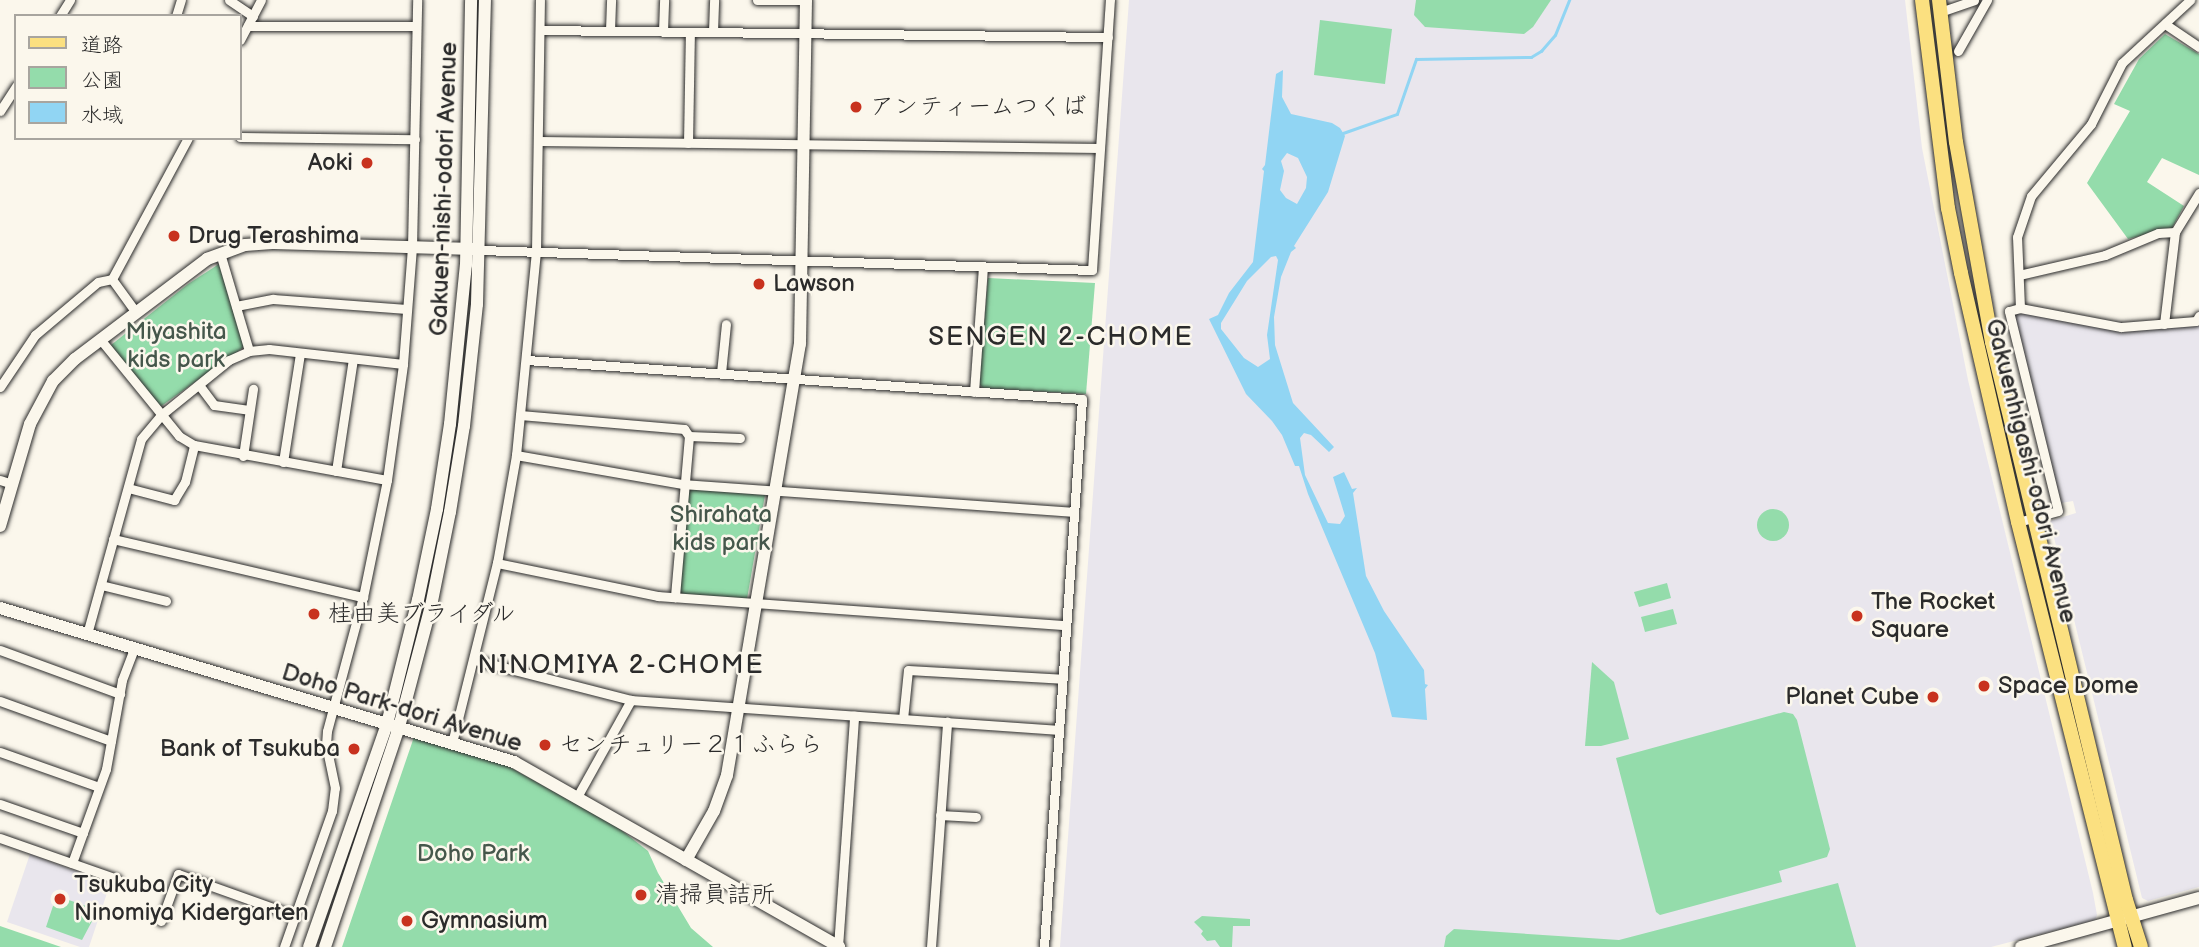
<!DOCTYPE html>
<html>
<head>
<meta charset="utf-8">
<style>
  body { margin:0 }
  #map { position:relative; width:2199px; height:947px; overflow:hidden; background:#fbf7ec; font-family:"Balsamiq Sans","Klee One",sans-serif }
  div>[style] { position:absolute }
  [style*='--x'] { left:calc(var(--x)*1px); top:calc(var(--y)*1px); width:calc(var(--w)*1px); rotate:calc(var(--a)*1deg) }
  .built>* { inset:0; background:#e9e6ed }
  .green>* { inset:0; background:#94dcab }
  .round { border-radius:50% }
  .water>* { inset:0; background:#91d5f3 }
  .stream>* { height:2.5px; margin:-1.25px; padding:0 1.25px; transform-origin:1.25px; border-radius:1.25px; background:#91d5f3 }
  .roads { filter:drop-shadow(0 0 2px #2b2b2b) drop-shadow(0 0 2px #2b2b2b) }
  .street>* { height:9px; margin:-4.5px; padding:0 4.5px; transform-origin:4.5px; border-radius:4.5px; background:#fbf7ec }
  .secondary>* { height:12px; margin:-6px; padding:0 6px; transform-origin:6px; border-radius:6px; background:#fbf7ec }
  .primary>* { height:14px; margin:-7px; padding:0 7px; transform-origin:7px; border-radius:7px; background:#fbe080 }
  .dots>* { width:19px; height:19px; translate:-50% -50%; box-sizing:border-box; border:4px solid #fbf7ec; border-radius:50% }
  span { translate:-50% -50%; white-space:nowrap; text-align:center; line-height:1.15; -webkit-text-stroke:5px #fbf7ec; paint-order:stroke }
  .poi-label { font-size:24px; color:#2b2b2b }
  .left { translate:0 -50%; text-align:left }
  .right { translate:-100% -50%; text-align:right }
  .street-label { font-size:24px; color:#2b2b2b }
  .park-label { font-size:24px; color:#45574b }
  .neighbourhood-label { font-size:26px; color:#2b2b2b; letter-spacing:2px }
  .legend { position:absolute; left:14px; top:14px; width:228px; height:126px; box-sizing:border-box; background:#fbf7ec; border:2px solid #a8a59f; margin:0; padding:9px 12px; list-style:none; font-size:21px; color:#2b2b2b }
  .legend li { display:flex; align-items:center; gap:14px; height:35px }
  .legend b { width:35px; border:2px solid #a8a59f }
</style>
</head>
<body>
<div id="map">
  <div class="built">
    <i style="clip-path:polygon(1129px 0,1905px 0,1922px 148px,1968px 380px,2093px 893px,2097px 915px,2095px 920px,1991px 947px,1060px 947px)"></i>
    <i style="clip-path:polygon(2023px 312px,2121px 331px,2199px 324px,2199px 887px,2148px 901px,2142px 898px,2050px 521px,2076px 513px,2073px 501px,2061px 503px,2014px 321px,2017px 314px)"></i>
    <i style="clip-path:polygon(30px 854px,110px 884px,89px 947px,80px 947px,7px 922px)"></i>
  </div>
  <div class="green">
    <i style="clip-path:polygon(1416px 0,1551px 0,1533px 27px,1524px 34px,1425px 27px,1414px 15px)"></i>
    <i style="clip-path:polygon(1320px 20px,1392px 29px,1385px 84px,1314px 75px)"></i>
    <i style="clip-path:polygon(2165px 34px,2199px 54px,2199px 175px,2162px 158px,2147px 182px,2184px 206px,2172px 228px,2128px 239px,2087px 183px,2130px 111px,2114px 104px,2139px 59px)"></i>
    <i style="clip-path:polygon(219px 264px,244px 347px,160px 407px,111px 345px,188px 284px)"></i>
    <i style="clip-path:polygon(988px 278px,1095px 283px,1086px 394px,983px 388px,979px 384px)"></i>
    <i style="clip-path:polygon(689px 488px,765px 495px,747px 599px,682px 594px,678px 590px,685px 493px)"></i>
    <i class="round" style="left:1757px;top:509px;width:32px;height:32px"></i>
    <i style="clip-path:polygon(1667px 583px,1671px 598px,1639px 607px,1634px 592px)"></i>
    <i style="clip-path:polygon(1673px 609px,1677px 624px,1645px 632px,1641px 617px)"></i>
    <i style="clip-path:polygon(1592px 662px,1614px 682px,1629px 739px,1601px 746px,1585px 746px)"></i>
    <i style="clip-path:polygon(1784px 712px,1793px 714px,1797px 720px,1830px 849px,1827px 857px,1779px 871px,1782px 882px,1660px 915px,1656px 912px,1616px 758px)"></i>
    <i style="clip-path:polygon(414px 737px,504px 764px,616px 826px,648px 851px,658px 873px,691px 928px,713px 947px,342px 947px)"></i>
    <i style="clip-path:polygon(1838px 883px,1856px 947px,1444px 947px,1446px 936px,1454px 929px,1619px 940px)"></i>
    <i style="clip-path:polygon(60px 897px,98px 910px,82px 940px,46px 927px,54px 903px)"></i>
    <i style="clip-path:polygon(1202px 916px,1250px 919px,1250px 926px,1233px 926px,1232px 947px,1220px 947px,1215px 940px,1207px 941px,1201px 934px,1203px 931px,1194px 922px)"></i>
    <i style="clip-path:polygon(0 926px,61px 947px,0 947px)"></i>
  </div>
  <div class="water">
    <i style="clip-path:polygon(evenodd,1283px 70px,1282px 97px,1291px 114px,1332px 123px,1340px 128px,1345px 136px,1328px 192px,1294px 246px,1296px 248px,1291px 252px,1281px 277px,1274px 317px,1275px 345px,1293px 403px,1334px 447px,1329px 452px,1311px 435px,1304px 433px,1300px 438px,1305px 475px,1328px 523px,1340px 524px,1345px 516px,1333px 477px,1344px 472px,1352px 489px,1357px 488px,1353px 493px,1366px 576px,1384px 611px,1424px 670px,1425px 684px,1428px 685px,1425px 689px,1427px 720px,1392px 717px,1375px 653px,1308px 494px,1299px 466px,1295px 466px,1282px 435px,1272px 421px,1246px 394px,1209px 319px,1218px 315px,1229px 293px,1253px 262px,1264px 171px,1262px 169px,1265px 165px,1276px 74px,1283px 70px,1287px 153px,1298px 158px,1307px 177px,1306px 188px,1297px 204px,1286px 198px,1280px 190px,1284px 171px,1281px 161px,1287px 153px,1283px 70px,1271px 257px,1276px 256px,1278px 260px,1267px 335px,1270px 359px,1258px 367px,1244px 358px,1221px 329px,1221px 323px,1247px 281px,1271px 257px)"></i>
  </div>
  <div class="stream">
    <i style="--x:1343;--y:133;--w:57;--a:-19.4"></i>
    <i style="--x:1397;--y:114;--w:58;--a:-70.9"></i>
    <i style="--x:1416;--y:59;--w:115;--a:-1"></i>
    <i style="--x:1531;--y:57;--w:12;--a:-31"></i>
    <i style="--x:1541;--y:51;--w:21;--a:-49"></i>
    <i style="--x:1555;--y:35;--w:38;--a:-68"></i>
  </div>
  <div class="roads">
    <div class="street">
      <i style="--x:229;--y:0;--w:29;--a:34"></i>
      <i style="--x:757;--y:0;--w:49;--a:0"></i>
      <i style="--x:1940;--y:12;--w:36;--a:-19"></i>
      <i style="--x:60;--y:16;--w:19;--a:-58"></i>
      <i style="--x:176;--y:16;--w:17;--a:-73"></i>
      <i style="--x:2165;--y:24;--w:41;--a:34.1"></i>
      <i style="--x:248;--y:26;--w:168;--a:0"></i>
      <i style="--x:540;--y:30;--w:568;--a:0.71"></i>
      <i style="--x:610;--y:31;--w:31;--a:-88"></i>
      <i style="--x:663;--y:32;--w:32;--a:-88"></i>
      <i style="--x:713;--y:32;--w:32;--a:-88"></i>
      <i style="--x:240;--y:40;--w:45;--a:-62.3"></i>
      <i style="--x:1958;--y:51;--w:59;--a:-60.4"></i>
      <i style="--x:0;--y:111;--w:30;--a:-57"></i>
      <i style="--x:240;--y:137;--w:175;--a:0.7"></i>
      <i style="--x:539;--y:141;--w:561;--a:0.71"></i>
      <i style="--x:688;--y:143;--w:111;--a:-89"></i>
      <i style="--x:480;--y:250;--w:612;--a:1.87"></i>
      <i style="--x:1092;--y:270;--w:271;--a:-86.2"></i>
      <i style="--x:220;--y:253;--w:102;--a:73.5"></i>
      <i style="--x:2019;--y:275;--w:88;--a:-13.1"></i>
      <i style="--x:2105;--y:255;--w:57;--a:-22.5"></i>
      <i style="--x:2158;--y:233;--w:17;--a:-3"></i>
      <i style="--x:236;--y:306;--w:38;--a:-11"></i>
      <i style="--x:273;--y:299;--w:134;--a:4.3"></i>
      <i style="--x:2020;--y:308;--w:71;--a:-92.4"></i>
      <i style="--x:2017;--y:237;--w:43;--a:-71.1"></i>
      <i style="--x:2031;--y:196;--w:94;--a:-50.2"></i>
      <i style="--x:2091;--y:124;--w:68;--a:-63.1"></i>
      <i style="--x:2122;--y:63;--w:93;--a:-42.8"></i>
      <i style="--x:135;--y:311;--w:39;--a:-126"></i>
      <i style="--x:112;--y:279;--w:160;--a:-61.7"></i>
      <i style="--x:2164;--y:324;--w:93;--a:-83.2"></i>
      <i style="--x:2175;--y:232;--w:46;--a:-58.4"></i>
      <i style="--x:100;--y:339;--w:125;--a:50.8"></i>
      <i style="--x:179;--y:436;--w:17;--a:31"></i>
      <i style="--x:194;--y:445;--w:196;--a:10.3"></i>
      <i style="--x:527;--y:360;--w:556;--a:4.02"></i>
      <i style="--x:1082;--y:399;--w:549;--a:93.97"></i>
      <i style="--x:721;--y:373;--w:49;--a:-84.2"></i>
      <i style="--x:199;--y:385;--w:25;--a:53"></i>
      <i style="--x:214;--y:405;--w:35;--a:8"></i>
      <i style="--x:0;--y:387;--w:63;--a:-56.1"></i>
      <i style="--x:35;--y:335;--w:82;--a:-40.1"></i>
      <i style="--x:98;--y:282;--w:14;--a:-12"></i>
      <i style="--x:974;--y:392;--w:125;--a:-85.9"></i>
      <i style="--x:520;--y:415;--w:165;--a:4.9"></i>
      <i style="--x:684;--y:429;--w:9;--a:54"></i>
      <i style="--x:689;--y:436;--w:162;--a:95"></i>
      <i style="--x:689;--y:436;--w:51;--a:2.2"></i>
      <i style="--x:516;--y:455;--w:169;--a:9.9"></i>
      <i style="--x:683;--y:484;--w:392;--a:4.1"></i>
      <i style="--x:243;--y:456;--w:68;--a:-81.5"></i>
      <i style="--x:283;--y:462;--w:110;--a:-81.1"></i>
      <i style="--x:336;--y:471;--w:113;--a:-81.4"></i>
      <i style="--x:0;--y:480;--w:13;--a:18"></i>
      <i style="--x:128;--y:488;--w:48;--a:14.6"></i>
      <i style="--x:174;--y:500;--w:21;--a:-59"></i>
      <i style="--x:185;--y:482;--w:38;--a:-76"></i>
      <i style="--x:2018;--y:522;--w:41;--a:-15.4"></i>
      <i style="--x:2058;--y:511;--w:206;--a:-103.8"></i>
      <i style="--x:2009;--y:311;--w:11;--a:-15"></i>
      <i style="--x:2020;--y:308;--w:103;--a:10.7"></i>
      <i style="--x:2121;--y:327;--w:75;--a:-4.6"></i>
      <i style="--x:2196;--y:321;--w:6;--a:-59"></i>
      <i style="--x:113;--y:539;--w:257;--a:13.1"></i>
      <i style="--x:497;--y:563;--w:164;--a:11.6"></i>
      <i style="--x:658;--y:596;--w:408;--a:4.1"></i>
      <i style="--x:101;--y:585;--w:67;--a:13.8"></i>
      <i style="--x:87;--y:634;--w:202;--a:-74.5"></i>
      <i style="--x:141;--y:439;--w:31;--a:-50"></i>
      <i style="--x:161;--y:415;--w:87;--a:-39"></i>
      <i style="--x:229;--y:360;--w:22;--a:-24"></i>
      <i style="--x:249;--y:351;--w:20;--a:-6"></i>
      <i style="--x:269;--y:349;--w:135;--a:6.4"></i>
      <i style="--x:0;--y:650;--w:128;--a:20.1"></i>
      <i style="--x:475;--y:660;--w:161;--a:14.4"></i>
      <i style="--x:631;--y:700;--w:429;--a:4"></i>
      <i style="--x:0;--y:701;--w:118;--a:19.8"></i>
      <i style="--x:903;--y:719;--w:49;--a:-84.2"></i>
      <i style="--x:908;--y:670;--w:154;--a:3.3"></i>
      <i style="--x:452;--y:743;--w:186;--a:-76"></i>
      <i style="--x:497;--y:563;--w:110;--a:-80"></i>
      <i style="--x:516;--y:455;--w:204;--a:-84.4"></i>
      <i style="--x:536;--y:252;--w:252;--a:-89.1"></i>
      <i style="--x:0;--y:752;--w:105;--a:19.5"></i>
      <i style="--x:577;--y:797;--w:111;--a:-60.9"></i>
      <i style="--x:0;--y:804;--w:88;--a:19.3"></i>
      <i style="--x:940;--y:815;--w:36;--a:3"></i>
      <i style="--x:0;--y:838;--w:124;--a:19.3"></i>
      <i style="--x:72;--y:863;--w:100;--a:-70.1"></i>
      <i style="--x:106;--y:769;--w:90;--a:-79.8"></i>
      <i style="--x:122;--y:680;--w:34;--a:-69"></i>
      <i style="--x:161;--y:921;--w:50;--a:-70.1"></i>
      <i style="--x:178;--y:874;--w:124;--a:19.7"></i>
      <i style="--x:284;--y:947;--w:144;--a:-70.6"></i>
      <i style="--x:332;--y:811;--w:23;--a:-83"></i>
      <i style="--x:335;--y:788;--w:44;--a:-101.8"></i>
      <i style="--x:326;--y:745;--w:14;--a:-86"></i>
      <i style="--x:327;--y:731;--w:139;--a:-75"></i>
      <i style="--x:363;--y:597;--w:119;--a:-78.4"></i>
      <i style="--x:387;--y:480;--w:117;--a:-82.1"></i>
      <i style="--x:403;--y:364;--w:116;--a:-85.6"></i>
      <i style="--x:412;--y:248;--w:248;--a:-88.8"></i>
      <i style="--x:838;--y:947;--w:232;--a:-86"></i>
      <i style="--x:931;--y:947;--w:226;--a:-85.9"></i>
    </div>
    <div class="secondary">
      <i style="--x:0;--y:526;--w:106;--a:-73.6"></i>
      <i style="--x:30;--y:424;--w:49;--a:-61.9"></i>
      <i style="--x:53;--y:381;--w:31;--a:-45"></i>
      <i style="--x:75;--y:359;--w:166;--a:-37.1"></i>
      <i style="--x:207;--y:259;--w:40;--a:-20.2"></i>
      <i style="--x:245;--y:245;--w:27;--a:-4"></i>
      <i style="--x:272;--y:243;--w:203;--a:1.7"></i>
      <i style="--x:0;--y:608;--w:537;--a:16.68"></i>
      <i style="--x:514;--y:762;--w:374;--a:29.6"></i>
      <i style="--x:686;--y:860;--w:56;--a:-60.3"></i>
      <i style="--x:714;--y:811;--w:38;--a:-70"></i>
      <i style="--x:727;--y:775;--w:437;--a:-80.4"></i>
      <i style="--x:800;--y:344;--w:344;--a:-89"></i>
      <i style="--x:309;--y:947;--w:236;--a:-70.7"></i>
      <i style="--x:387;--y:724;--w:128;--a:-76"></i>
      <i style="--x:418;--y:600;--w:93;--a:-78.2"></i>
      <i style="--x:437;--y:509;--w:86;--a:-81.3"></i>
      <i style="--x:450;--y:424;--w:160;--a:-84.3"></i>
      <i style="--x:466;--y:265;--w:265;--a:-88.9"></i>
      <i style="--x:325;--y:947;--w:232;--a:-71.4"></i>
      <i style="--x:399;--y:727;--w:125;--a:-75.2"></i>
      <i style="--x:431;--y:606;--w:96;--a:-78.6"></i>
      <i style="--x:450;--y:512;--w:87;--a:-80.8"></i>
      <i style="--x:464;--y:426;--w:123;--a:-83.9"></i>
      <i style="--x:477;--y:304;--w:304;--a:-88.5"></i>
      <i style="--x:2021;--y:947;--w:185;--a:-15.4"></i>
    </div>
    <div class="primary">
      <i style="--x:1922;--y:0;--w:210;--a:82.9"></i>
      <i style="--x:1948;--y:208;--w:66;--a:78.7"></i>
      <i style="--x:1961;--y:273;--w:255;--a:77.1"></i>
      <i style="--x:2018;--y:522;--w:438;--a:75.9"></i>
      <i style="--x:1939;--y:0;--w:143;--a:83.2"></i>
      <i style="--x:1956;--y:142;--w:203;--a:79.8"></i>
      <i style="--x:1992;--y:342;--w:574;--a:76.5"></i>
      <i style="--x:2126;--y:900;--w:49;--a:72.3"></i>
    </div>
  </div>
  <div class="dots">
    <i style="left:856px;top:107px;background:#c8321e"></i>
    <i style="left:367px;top:163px;background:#c8321e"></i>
    <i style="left:174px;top:236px;background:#c8321e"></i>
    <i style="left:759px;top:284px;background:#c8321e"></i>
    <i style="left:314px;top:614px;background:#c8321e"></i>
    <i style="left:1857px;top:616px;background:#c8321e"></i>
    <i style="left:1984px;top:686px;background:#c8321e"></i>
    <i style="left:1933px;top:697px;background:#c8321e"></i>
    <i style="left:545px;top:745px;background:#c8321e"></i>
    <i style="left:354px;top:749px;background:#c8321e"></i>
    <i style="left:641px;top:895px;background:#c8321e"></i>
    <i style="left:60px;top:899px;background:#c8321e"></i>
    <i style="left:407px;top:921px;background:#c8321e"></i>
  </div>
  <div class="poi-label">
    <span class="left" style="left:870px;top:107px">アンティームつくば</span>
    <span class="right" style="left:353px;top:163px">Aoki</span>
    <span class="left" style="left:188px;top:236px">Drug Terashima</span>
    <span class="left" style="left:773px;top:284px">Lawson</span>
    <span class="left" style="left:1871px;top:616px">The Rocket<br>Square</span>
    <span class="left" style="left:328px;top:614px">桂由美ブライダル</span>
    <span class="left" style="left:1998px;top:686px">Space Dome</span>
    <span class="right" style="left:1919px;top:697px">Planet Cube</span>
    <span class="left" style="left:559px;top:745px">センチュリー２１ふらら</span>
    <span class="right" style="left:340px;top:749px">Bank of Tsukuba</span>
    <span class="left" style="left:74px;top:899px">Tsukuba City<br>Ninomiya Kidergarten</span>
    <span class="left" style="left:655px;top:895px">清掃員詰所</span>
    <span class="left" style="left:421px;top:921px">Gymnasium</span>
  </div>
  <div class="street-label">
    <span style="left:444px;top:189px;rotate:-88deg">Gakuen-nishi-odori Avenue</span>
    <span style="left:2031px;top:471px;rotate:76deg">Gakuenhigashi-odori Avenue</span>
    <span style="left:402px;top:708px;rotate:17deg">Doho Park-dori Avenue</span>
  </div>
  <div class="park-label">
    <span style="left:176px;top:346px">Miyashita<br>kids park</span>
    <span style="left:721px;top:529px">Shirahata<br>kids park</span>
    <span style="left:473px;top:854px">Doho Park</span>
  </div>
  <div class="neighbourhood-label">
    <span style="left:1061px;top:338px">SENGEN 2-CHOME</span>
    <span style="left:621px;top:666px">NINOMIYA 2-CHOME</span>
  </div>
  <ul class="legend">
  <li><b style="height:9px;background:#fbe080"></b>道路</li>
  <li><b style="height:19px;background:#94dcab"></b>公園</li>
  <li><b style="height:19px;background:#91d5f3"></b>水域</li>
  </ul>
</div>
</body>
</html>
